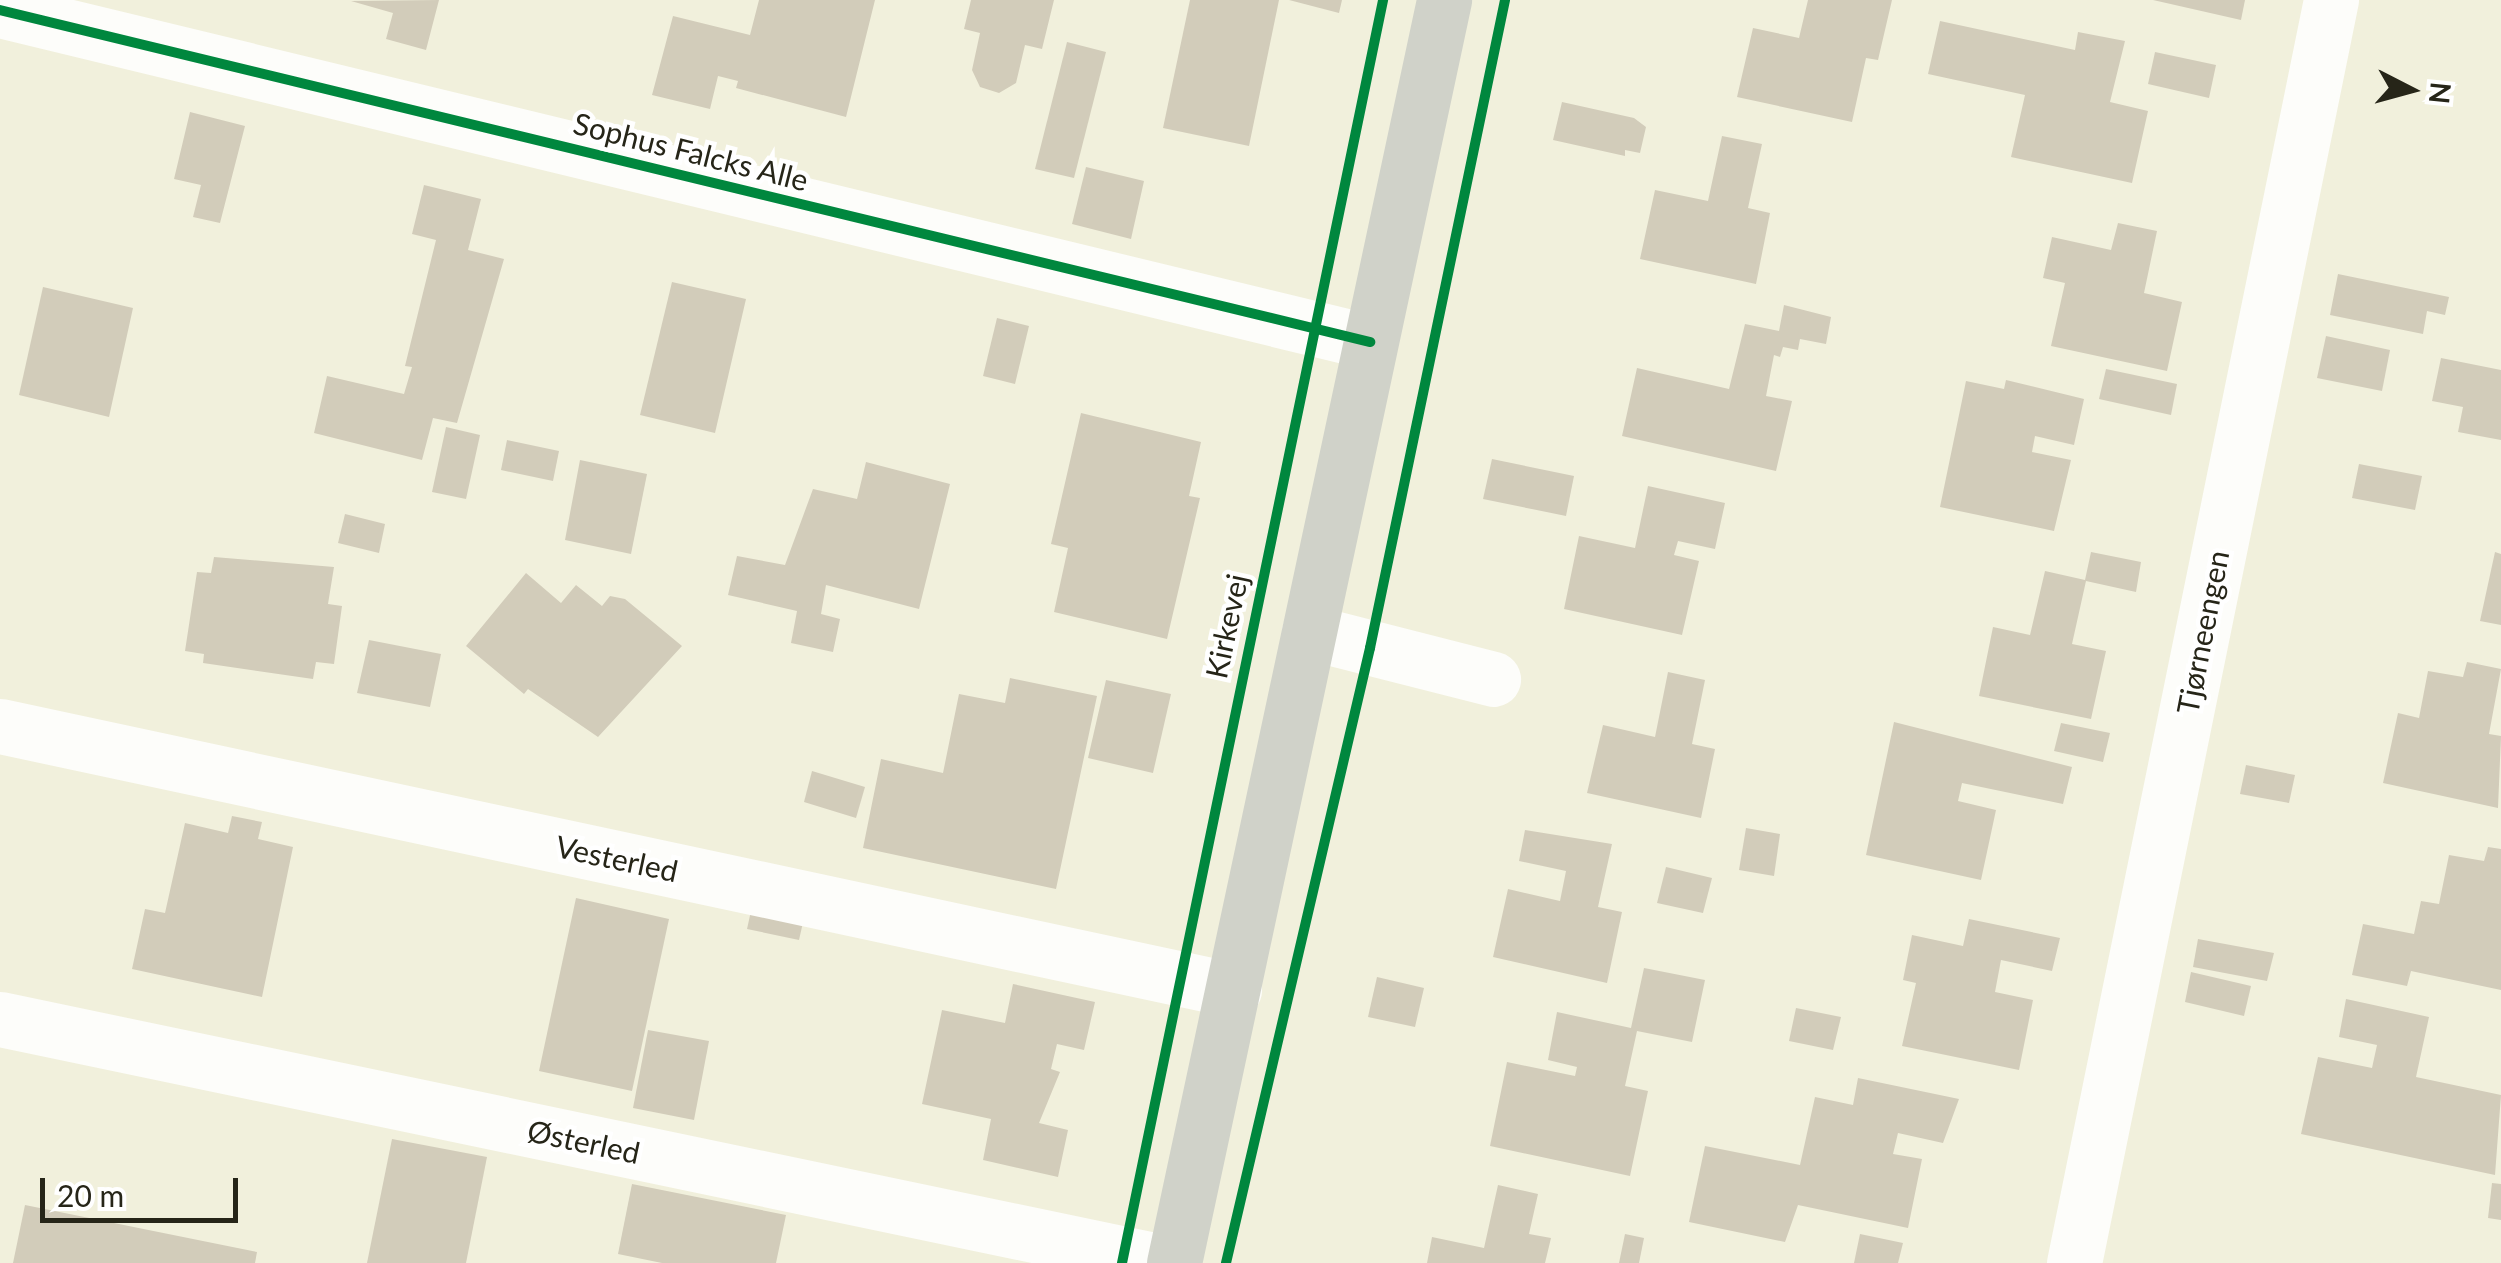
<!DOCTYPE html>
<html>
<head>
<meta charset="utf-8">
<style>
  body { margin:0 }
  #map { position:relative; width:2501px; height:1263px; overflow:hidden; background:#f1f0dc; font-family:Lato,sans-serif }
  div>[style] { position:absolute }
  [style*='--x'] { left:calc(var(--x)*1px); top:calc(var(--y)*1px); width:calc(var(--w)*1px); rotate:calc(var(--a)*1deg) }
  .building>* { inset:0; background:#d2ccba }
  .minor>* { height:55px; margin:-27.5px; padding:0 27.5px; transform-origin:27.5px; border-radius:27.5px; background:#fdfdfa }
  .major>* { height:55px; margin:-27.5px; padding:0 27.5px; transform-origin:27.5px; border-radius:27.5px; background:#d0d2c9 }
  .cycleway>* { height:10px; margin:-5px; padding:0 5px; transform-origin:5px; border-radius:5px; background:#00873e }
  span { translate:-50% -50%; white-space:nowrap; text-align:center; line-height:1.15; -webkit-text-stroke:9px #fff; paint-order:stroke }
  .street-label { font-size:30px; color:#262518 }
  .north { position:absolute; left:2361px; top:40px; width:100px; height:100px; -webkit-text-stroke:8px #fff; paint-order:stroke; rotate:96deg; font-size:28px; font-weight:700; line-height:40px; text-align:center; color:#262518 }
  .north::after { content:''; display:block; margin:auto; width:35px; height:45px; background:#262518; clip-path:polygon(50% 0,100% 100%,50% 72%,0 100%) }
  .scale { position:absolute; left:40px; top:1178px; width:198px; height:45px; box-sizing:border-box; border:5px solid #262518; border-top:0; padding-left:12px; font-size:30px; line-height:35px; white-space:nowrap; color:#262518; -webkit-text-stroke:8px #fff; paint-order:stroke }
</style>
</head>
<body>
<div id="map">
  <div class="building">
    <i style="clip-path:polygon(439px 0,426px 50px,386px 39px,393px 13px,351px 1px)"></i>
    <i style="clip-path:polygon(759px 0,875px 0,846px 117px,736px 88px,738px 81px,718px 76px,710px 109px,652px 95px,673px 16px,750px 35px)"></i>
    <i style="clip-path:polygon(971px 0,1054px 0,1042px 49px,1025px 45px,1016px 83px,999px 93px,980px 87px,972px 70px,980px 33px,964px 29px)"></i>
    <i style="clip-path:polygon(1190px 0,1279px 0,1249px 146px,1163px 128px)"></i>
    <i style="clip-path:polygon(1289px 0,1342px 0,1339px 13px)"></i>
    <i style="clip-path:polygon(1808px 0,1892px 0,1878px 60px,1866px 58px,1852px 122px,1737px 97px,1753px 28px,1799px 38px)"></i>
    <i style="clip-path:polygon(2153px 0,2245px 0,2241px 20px)"></i>
    <i style="clip-path:polygon(1940px 21px,2075px 50px,2078px 32px,2125px 41px,2110px 102px,2148px 111px,2132px 183px,2011px 157px,2025px 95px,1928px 74px)"></i>
    <i style="clip-path:polygon(1067px 42px,1106px 52px,1074px 178px,1035px 169px)"></i>
    <i style="clip-path:polygon(2155px 52px,2216px 65px,2209px 98px,2148px 84px)"></i>
    <i style="clip-path:polygon(1562px 102px,1634px 118px,1646px 127px,1640px 153px,1625px 150px,1625px 156px,1553px 140px)"></i>
    <i style="clip-path:polygon(190px 112px,245px 126px,220px 223px,193px 217px,201px 185px,174px 179px)"></i>
    <i style="clip-path:polygon(1722px 136px,1762px 144px,1748px 208px,1770px 213px,1756px 284px,1640px 259px,1655px 190px,1708px 201px)"></i>
    <i style="clip-path:polygon(1086px 167px,1144px 181px,1131px 239px,1072px 224px)"></i>
    <i style="clip-path:polygon(424px 185px,481px 199px,468px 250px,504px 259px,457px 423px,433px 418px,422px 460px,314px 433px,327px 376px,404px 394px,412px 367px,405px 366px,436px 240px,412px 234px)"></i>
    <i style="clip-path:polygon(2118px 223px,2157px 231px,2144px 293px,2182px 302px,2167px 371px,2051px 346px,2065px 283px,2043px 278px,2052px 237px,2111px 250px)"></i>
    <i style="clip-path:polygon(2338px 274px,2449px 297px,2445px 315px,2427px 311px,2423px 334px,2330px 315px)"></i>
    <i style="clip-path:polygon(672px 282px,746px 299px,715px 433px,640px 415px)"></i>
    <i style="clip-path:polygon(43px 287px,133px 308px,109px 417px,19px 395px)"></i>
    <i style="clip-path:polygon(1784px 305px,1831px 317px,1826px 344px,1800px 339px,1798px 350px,1783px 347px,1780px 357px,1774px 355px,1766px 396px,1792px 401px,1776px 471px,1622px 436px,1637px 368px,1729px 389px,1745px 324px,1779px 331px)"></i>
    <i style="clip-path:polygon(997px 318px,1029px 326px,1015px 384px,983px 376px)"></i>
    <i style="clip-path:polygon(2326px 336px,2390px 350px,2382px 391px,2317px 378px)"></i>
    <i style="clip-path:polygon(2441px 358px,2501px 370px,2501px 440px,2458px 432px,2463px 407px,2432px 401px)"></i>
    <i style="clip-path:polygon(2106px 369px,2177px 384px,2171px 415px,2099px 399px)"></i>
    <i style="clip-path:polygon(2006px 380px,2084px 399px,2074px 445px,2035px 436px,2032px 452px,2071px 460px,2054px 531px,1940px 507px,1966px 381px,2004px 389px)"></i>
    <i style="clip-path:polygon(1081px 413px,1201px 442px,1189px 496px,1200px 498px,1167px 639px,1054px 612px,1068px 548px,1051px 544px)"></i>
    <i style="clip-path:polygon(446px 427px,480px 435px,466px 499px,432px 492px)"></i>
    <i style="clip-path:polygon(507px 440px,559px 451px,553px 481px,501px 470px)"></i>
    <i style="clip-path:polygon(1492px 459px,1574px 476px,1566px 516px,1483px 499px)"></i>
    <i style="clip-path:polygon(580px 460px,647px 474px,631px 554px,565px 540px)"></i>
    <i style="clip-path:polygon(866px 462px,950px 484px,919px 609px,826px 585px,821px 614px,840px 619px,833px 652px,791px 643px,797px 611px,728px 595px,737px 556px,785px 565px,813px 489px,857px 499px)"></i>
    <i style="clip-path:polygon(2359px 464px,2422px 476px,2415px 510px,2352px 498px)"></i>
    <i style="clip-path:polygon(1648px 486px,1725px 503px,1715px 549px,1678px 541px,1674px 555px,1699px 561px,1682px 635px,1564px 609px,1579px 536px,1635px 548px)"></i>
    <i style="clip-path:polygon(345px 514px,385px 524px,379px 553px,338px 543px)"></i>
    <i style="clip-path:polygon(2091px 552px,2141px 562px,2136px 592px,2086px 581px,2072px 644px,2106px 651px,2091px 719px,1979px 696px,1993px 627px,2030px 635px,2045px 571px,2085px 580px)"></i>
    <i style="clip-path:polygon(2495px 552px,2501px 554px,2501px 625px,2480px 621px)"></i>
    <i style="clip-path:polygon(214px 557px,334px 567px,328px 604px,342px 606px,334px 664px,316px 662px,313px 679px,203px 663px,204px 654px,185px 651px,197px 572px,211px 573px)"></i>
    <i style="clip-path:polygon(526px 573px,561px 603px,576px 585px,602px 606px,610px 596px,625px 599px,682px 646px,598px 737px,528px 689px,524px 694px,466px 646px)"></i>
    <i style="clip-path:polygon(369px 640px,441px 654px,430px 707px,357px 693px)"></i>
    <i style="clip-path:polygon(2467px 662px,2501px 669px,2489px 734px,2501px 736px,2498px 808px,2383px 783px,2398px 713px,2419px 718px,2428px 671px,2463px 677px)"></i>
    <i style="clip-path:polygon(1668px 672px,1705px 680px,1692px 744px,1715px 749px,1701px 818px,1587px 793px,1603px 725px,1655px 737px)"></i>
    <i style="clip-path:polygon(1010px 678px,1097px 696px,1056px 889px,863px 848px,881px 759px,943px 773px,959px 694px,1005px 703px)"></i>
    <i style="clip-path:polygon(1106px 680px,1171px 694px,1153px 773px,1088px 758px)"></i>
    <i style="clip-path:polygon(1894px 722px,2072px 767px,2063px 804px,1962px 783px,1958px 801px,1996px 810px,1981px 880px,1866px 855px)"></i>
    <i style="clip-path:polygon(2061px 723px,2110px 733px,2103px 762px,2054px 751px)"></i>
    <i style="clip-path:polygon(2246px 765px,2295px 775px,2289px 803px,2240px 794px)"></i>
    <i style="clip-path:polygon(812px 771px,865px 787px,856px 818px,804px 802px)"></i>
    <i style="clip-path:polygon(232px 816px,262px 822px,258px 839px,293px 847px,262px 997px,132px 969px,145px 909px,165px 913px,185px 823px,228px 833px)"></i>
    <i style="clip-path:polygon(1746px 828px,1780px 834px,1774px 876px,1739px 870px)"></i>
    <i style="clip-path:polygon(1525px 830px,1612px 844px,1598px 907px,1622px 912px,1607px 983px,1493px 957px,1508px 889px,1560px 901px,1566px 871px,1519px 861px)"></i>
    <i style="clip-path:polygon(2488px 847px,2501px 849px,2501px 990px,2411px 971px,2407px 986px,2352px 975px,2363px 924px,2414px 934px,2421px 901px,2439px 904px,2449px 855px,2484px 861px)"></i>
    <i style="clip-path:polygon(1666px 867px,1712px 878px,1703px 913px,1657px 903px)"></i>
    <i style="clip-path:polygon(754px 897px,806px 909px,799px 940px,747px 929px)"></i>
    <i style="clip-path:polygon(576px 898px,669px 919px,632px 1091px,539px 1071px)"></i>
    <i style="clip-path:polygon(1969px 919px,2060px 938px,2052px 971px,2001px 960px,1995px 992px,2033px 1000px,2019px 1070px,1902px 1046px,1916px 983px,1903px 980px,1912px 935px,1963px 946px)"></i>
    <i style="clip-path:polygon(2198px 939px,2274px 953px,2267px 981px,2193px 967px)"></i>
    <i style="clip-path:polygon(1644px 968px,1705px 980px,1692px 1042px,1637px 1031px,1625px 1086px,1648px 1091px,1630px 1176px,1490px 1146px,1507px 1062px,1575px 1076px,1577px 1067px,1548px 1060px,1557px 1012px,1631px 1028px)"></i>
    <i style="clip-path:polygon(2191px 972px,2251px 986px,2244px 1016px,2185px 1002px)"></i>
    <i style="clip-path:polygon(1377px 977px,1424px 988px,1415px 1027px,1368px 1017px)"></i>
    <i style="clip-path:polygon(1013px 984px,1095px 1002px,1084px 1050px,1057px 1044px,1051px 1069px,1060px 1072px,1039px 1123px,1068px 1130px,1058px 1177px,983px 1160px,991px 1119px,922px 1104px,942px 1010px,1005px 1023px)"></i>
    <i style="clip-path:polygon(2346px 999px,2429px 1017px,2416px 1077px,2501px 1095px,2495px 1175px,2301px 1134px,2318px 1057px,2372px 1068px,2377px 1045px,2339px 1037px)"></i>
    <i style="clip-path:polygon(1796px 1008px,1841px 1017px,1833px 1050px,1789px 1041px)"></i>
    <i style="clip-path:polygon(648px 1030px,709px 1041px,694px 1120px,633px 1108px)"></i>
    <i style="clip-path:polygon(1858px 1078px,1959px 1099px,1943px 1143px,1898px 1133px,1893px 1154px,1922px 1159px,1908px 1228px,1798px 1205px,1785px 1242px,1689px 1222px,1705px 1146px,1800px 1165px,1815px 1097px,1853px 1105px)"></i>
    <i style="clip-path:polygon(392px 1139px,487px 1157px,466px 1263px,367px 1263px)"></i>
    <i style="clip-path:polygon(2492px 1183px,2501px 1184px,2501px 1220px,2488px 1218px)"></i>
    <i style="clip-path:polygon(632px 1184px,786px 1215px,776px 1263px,662px 1263px,618px 1254px)"></i>
    <i style="clip-path:polygon(1498px 1185px,1538px 1194px,1529px 1234px,1551px 1238px,1545px 1263px,1427px 1263px,1432px 1237px,1484px 1248px)"></i>
    <i style="clip-path:polygon(25px 1205px,257px 1252px,255px 1263px,13px 1263px)"></i>
    <i style="clip-path:polygon(1625px 1234px,1644px 1238px,1639px 1263px,1619px 1263px)"></i>
    <i style="clip-path:polygon(1860px 1234px,1903px 1243px,1898px 1263px,1854px 1263px)"></i>
  </div>
  <div class="minor">
    <i style="--x:0;--y:10;--w:1410;--a:13.62"></i>
    <i style="--x:1309;--y:632;--w:190;--a:14.3"></i>
    <i style="--x:0;--y:726;--w:1262;--a:12.08"></i>
    <i style="--x:0;--y:1019;--w:1193;--a:11.8"></i>
    <i style="--x:2074;--y:1263;--w:1289;--a:-78.5"></i>
  </div>
  <div class="major">
    <i style="--x:1174;--y:1263;--w:1292;--a:-77.93"></i>
  </div>
  <div class="cycleway">
    <i style="--x:0;--y:10;--w:1410;--a:13.62"></i>
    <i style="--x:1122;--y:1263;--w:1290;--a:-78.32"></i>
    <i style="--x:1226;--y:1263;--w:632;--a:-76.82"></i>
    <i style="--x:1370;--y:648;--w:662;--a:-78.23"></i>
  </div>
  <div class="street-label">
    <span style="left:691px;top:151px;rotate:14deg">Sophus Falcks Alle</span>
    <span style="left:1226px;top:626px;rotate:-78deg">Kirkevej</span>
    <span style="left:2202px;top:632px;rotate:-79deg">Tjørneengen</span>
    <span style="left:617px;top:858px;rotate:12deg">Vesterled</span>
    <span style="left:584px;top:1141px;rotate:12deg">Østerled</span>
  </div>
  <div class="north">N</div>
  <div class="scale">20 m</div>
</div>
</body>
</html>
